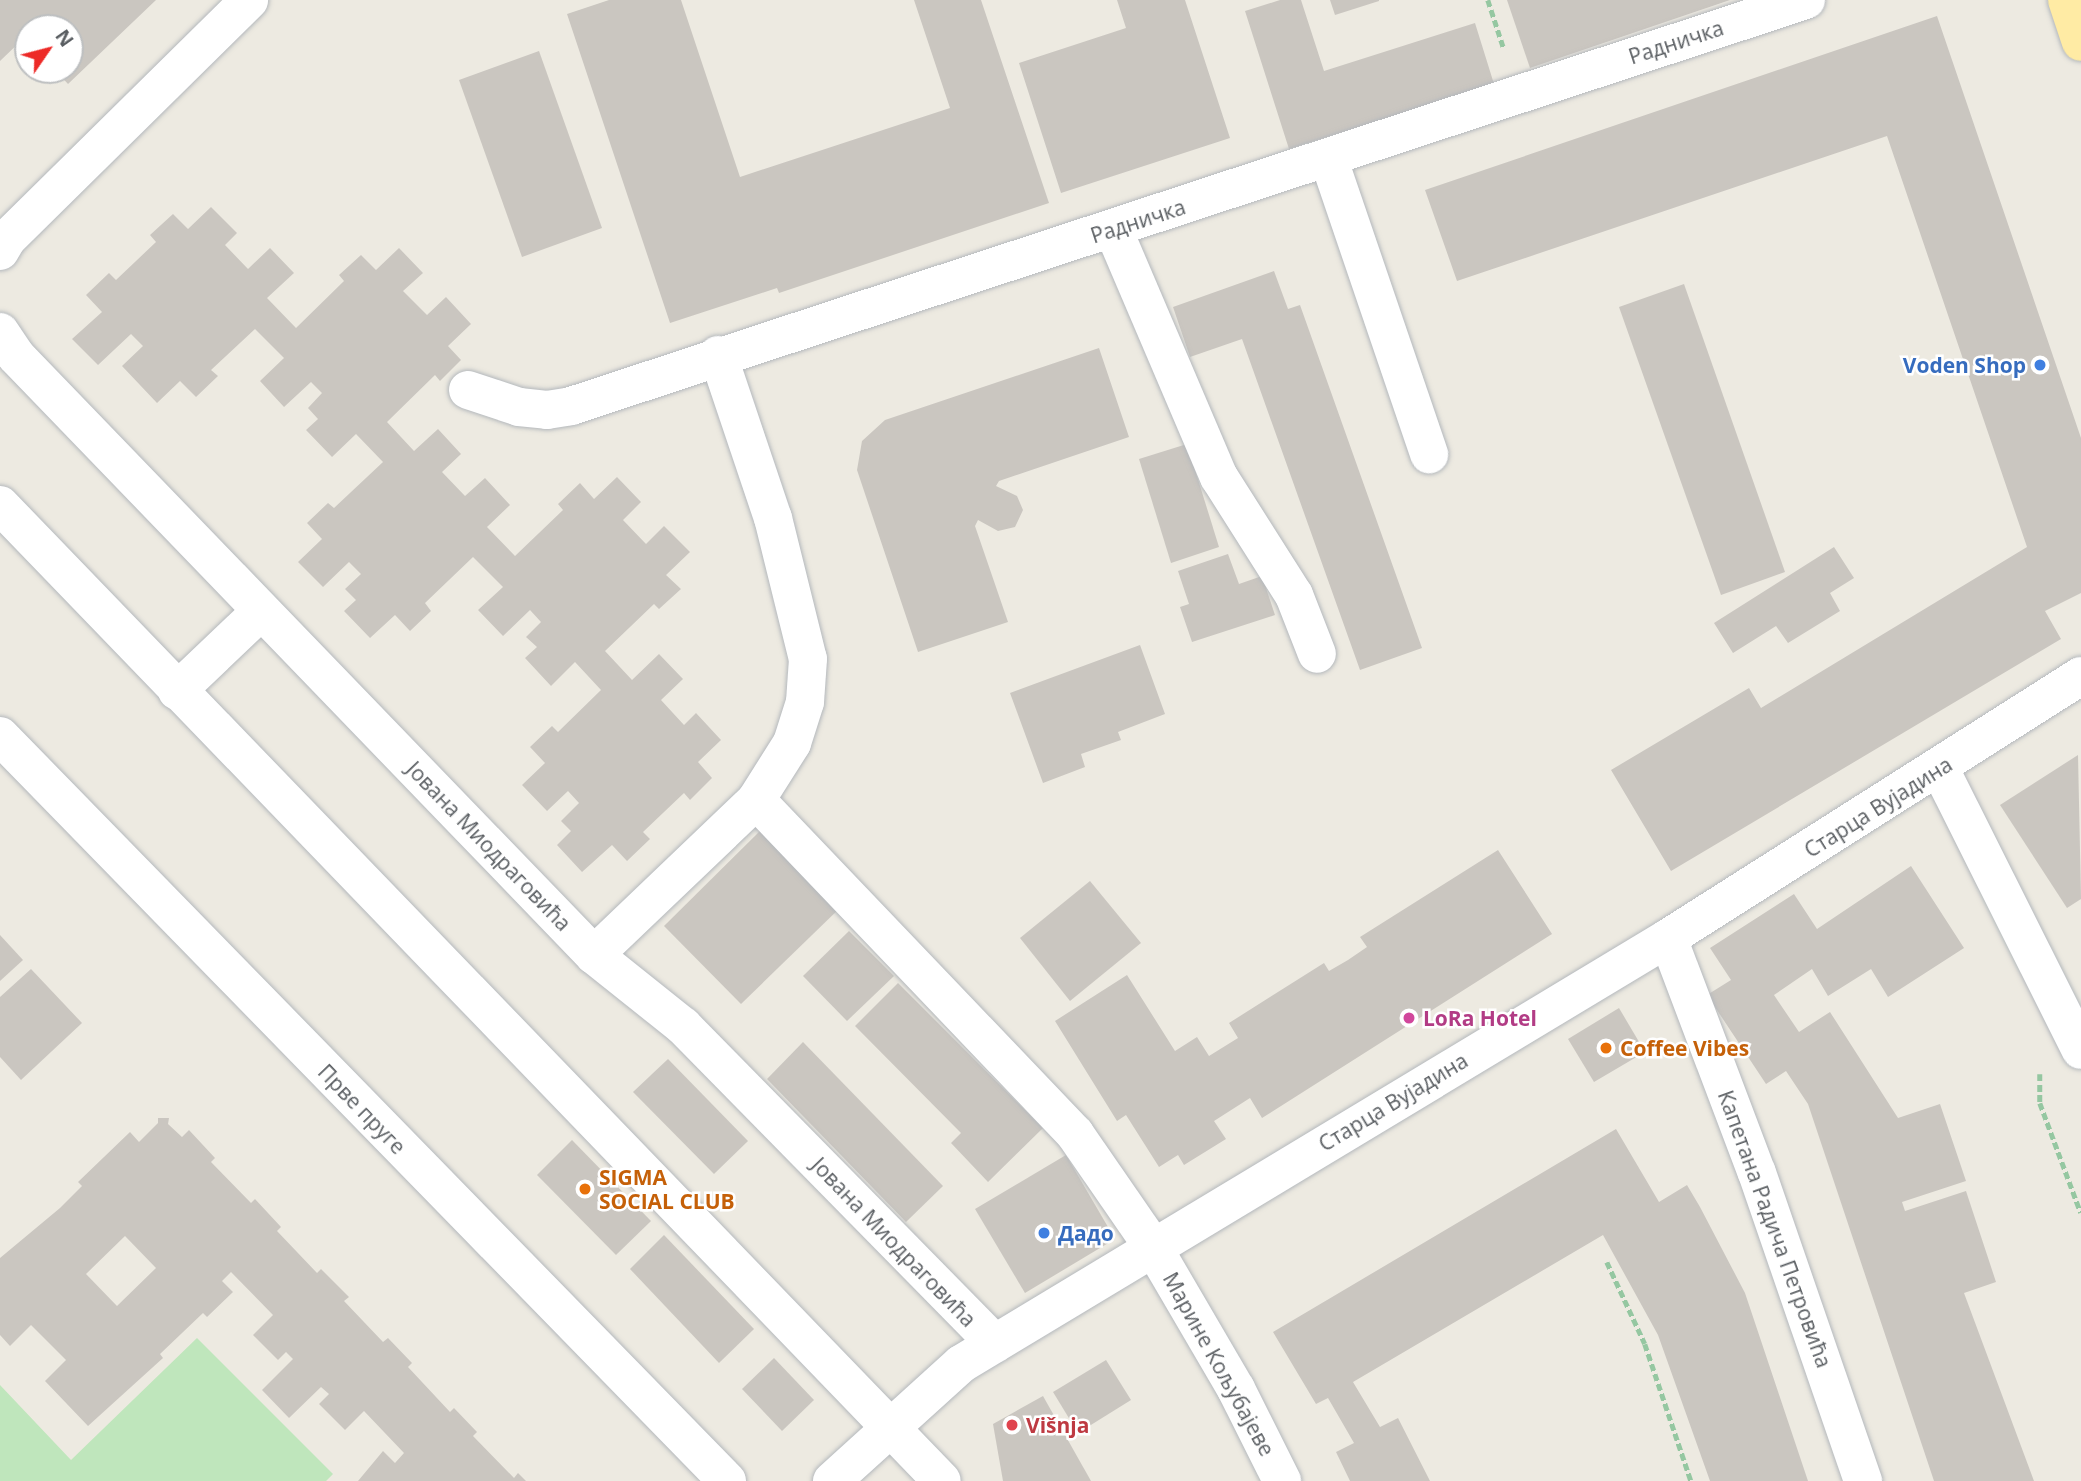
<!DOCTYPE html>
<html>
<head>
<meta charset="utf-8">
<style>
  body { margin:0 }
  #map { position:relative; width:2081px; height:1481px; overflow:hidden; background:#edeae1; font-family:"Open Sans",sans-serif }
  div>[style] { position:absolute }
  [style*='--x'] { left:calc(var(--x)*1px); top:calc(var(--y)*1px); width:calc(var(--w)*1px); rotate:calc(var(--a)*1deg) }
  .green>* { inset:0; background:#bfe6bc }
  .building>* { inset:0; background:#cac6c0 }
  .path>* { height:4.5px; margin-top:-2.25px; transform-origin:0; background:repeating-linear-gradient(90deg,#95c7a1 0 7px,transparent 0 10.5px) }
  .roads { filter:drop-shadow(0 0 2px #b4b8bc) drop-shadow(0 0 2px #b4b8bc) }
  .minor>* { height:38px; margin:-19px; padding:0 19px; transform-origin:19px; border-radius:19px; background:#fff }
  .major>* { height:38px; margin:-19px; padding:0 19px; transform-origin:19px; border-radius:19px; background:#ffeba4 }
  .dots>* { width:19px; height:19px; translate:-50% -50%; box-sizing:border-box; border:4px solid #fff; border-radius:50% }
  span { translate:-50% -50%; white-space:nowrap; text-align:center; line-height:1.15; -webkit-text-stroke:5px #fff; paint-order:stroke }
  .street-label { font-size:21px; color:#5a5e62 }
  .shop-label { font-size:21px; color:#366cbe; font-weight:700 }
  .right { translate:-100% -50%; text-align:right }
  .left { translate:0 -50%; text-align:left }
  .hotel-label { font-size:21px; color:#b23c85; font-weight:700 }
  .food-label { font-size:21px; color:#c56008; font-weight:700 }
  .health-label { font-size:21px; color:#be3a42; font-weight:700 }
  .north { position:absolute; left:14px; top:14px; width:70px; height:70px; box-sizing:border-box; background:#fff; border:2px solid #bdbfc0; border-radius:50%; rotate:55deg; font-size:19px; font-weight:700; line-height:28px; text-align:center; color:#5a5e62 }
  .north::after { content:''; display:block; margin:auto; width:24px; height:32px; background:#ed2a27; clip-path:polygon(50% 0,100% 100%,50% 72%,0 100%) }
</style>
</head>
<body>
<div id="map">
  <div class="green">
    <i style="clip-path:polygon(197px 1338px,333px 1474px,326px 1481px,0 1481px,0 1385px,71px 1460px)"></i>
  </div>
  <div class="building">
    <i style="clip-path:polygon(0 0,156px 0,68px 84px,55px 70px,70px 70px,70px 28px,28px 28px,28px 42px,24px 38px,0 61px)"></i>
    <i style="clip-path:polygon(609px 0,681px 0,740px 177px,950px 108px,914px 0,981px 0,1049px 203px,779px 293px,777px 288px,670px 323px,567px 14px)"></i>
    <i style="clip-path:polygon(1117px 0,1185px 0,1230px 138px,1061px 193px,1019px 63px,1126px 28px)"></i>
    <i style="clip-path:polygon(1280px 0,1301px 0,1324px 71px,1475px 23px,1494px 84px,1289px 149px,1245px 11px)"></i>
    <i style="clip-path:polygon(1330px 0,1379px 0,1379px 1px,1335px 15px)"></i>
    <i style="clip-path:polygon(1507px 0,1730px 0,1530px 68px)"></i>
    <i style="clip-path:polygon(1937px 16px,2081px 438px,2081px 593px,2045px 611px,2061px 639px,1671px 871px,1611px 770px,1749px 688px,1761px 708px,2027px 547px,1887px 136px,1457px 281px,1425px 190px)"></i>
    <i style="clip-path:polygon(539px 51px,602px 228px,522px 257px,459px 80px)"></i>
    <i style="clip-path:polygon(211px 207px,237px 233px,225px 245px,248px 269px,270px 248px,294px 273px,267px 298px,296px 328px,344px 281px,339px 275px,361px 255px,376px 270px,399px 248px,423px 273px,403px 291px,427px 315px,446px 297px,471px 324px,448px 346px,461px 360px,440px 381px,435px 375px,387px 422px,414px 451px,438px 429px,461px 454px,442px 472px,465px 496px,485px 478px,510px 505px,487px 527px,515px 556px,563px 510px,558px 504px,580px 483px,594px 499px,617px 477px,641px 502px,623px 520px,646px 544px,664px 526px,690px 552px,666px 575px,681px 589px,659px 609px,654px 604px,605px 651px,632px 680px,659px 654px,683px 679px,661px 700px,684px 725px,696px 713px,721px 740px,698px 762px,712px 778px,690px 800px,684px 793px,643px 832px,650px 839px,627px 861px,612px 845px,582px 872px,557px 845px,571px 831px,561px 821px,579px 803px,568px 791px,547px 811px,522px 785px,545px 763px,530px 747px,552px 726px,558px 732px,601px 690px,575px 662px,551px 686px,525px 658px,537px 647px,526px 637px,541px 622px,530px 610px,503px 636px,478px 610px,503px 587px,473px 557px,425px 603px,431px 611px,410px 631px,395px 615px,370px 638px,344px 611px,356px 600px,345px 589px,361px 574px,349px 562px,323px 587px,298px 562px,322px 539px,307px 523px,328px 503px,334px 508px,383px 462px,356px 434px,332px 457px,306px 430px,318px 419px,308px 408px,322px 393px,311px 382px,284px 407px,260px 381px,284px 358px,255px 329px,211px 370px,218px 376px,196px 397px,180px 381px,157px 403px,122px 366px,143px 346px,131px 334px,98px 365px,72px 339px,102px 312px,86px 295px,109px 273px,116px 280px,156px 242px,150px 235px,173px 214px,188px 229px)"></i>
    <i style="clip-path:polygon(1274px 271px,1288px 309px,1300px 305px,1422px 648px,1360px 670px,1242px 339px,1190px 357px,1173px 307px)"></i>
    <i style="clip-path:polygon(1684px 284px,1785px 572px,1721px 595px,1619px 307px)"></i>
    <i style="clip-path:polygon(1099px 348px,1129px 437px,999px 481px,996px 486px,1017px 496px,1023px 510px,1015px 527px,998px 531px,978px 520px,975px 526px,1008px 622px,918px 652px,857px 470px,862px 441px,885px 420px)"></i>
    <i style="clip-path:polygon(1187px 444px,1219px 547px,1171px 563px,1139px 459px)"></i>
    <i style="clip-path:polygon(1834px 547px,1854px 578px,1830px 593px,1840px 611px,1788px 643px,1776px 626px,1733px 653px,1714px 623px)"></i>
    <i style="clip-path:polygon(1228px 554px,1239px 584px,1262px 576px,1275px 615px,1192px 642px,1180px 607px,1189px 604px,1178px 571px)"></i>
    <i style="clip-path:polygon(1140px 645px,1165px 714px,1118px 732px,1121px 740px,1081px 754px,1085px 767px,1043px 783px,1010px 693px)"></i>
    <i style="clip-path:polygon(2078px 755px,2081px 899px,2067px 908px,2000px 805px)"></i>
    <i style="clip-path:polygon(765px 826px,843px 905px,741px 1004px,664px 926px)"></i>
    <i style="clip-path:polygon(1498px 850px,1552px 934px,1262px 1118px,1250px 1098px,1214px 1121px,1226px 1139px,1184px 1165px,1178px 1155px,1159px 1167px,1126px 1115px,1117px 1121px,1055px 1021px,1127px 975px,1175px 1051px,1197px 1037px,1209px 1056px,1238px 1038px,1229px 1023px,1324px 963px,1329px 971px,1348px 960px,1367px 947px,1360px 937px)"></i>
    <i style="clip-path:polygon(1911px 866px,1964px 948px,1888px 997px,1871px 969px,1828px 996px,1812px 969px,1774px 995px,1799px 1032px,1830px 1012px,1898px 1118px,1940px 1104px,1966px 1181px,1902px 1202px,1905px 1211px,1966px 1191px,1996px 1282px,1964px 1293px,2034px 1481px,1934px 1481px,1808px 1104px,1786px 1071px,1766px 1084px,1707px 995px,1731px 980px,1710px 948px,1794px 894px,1817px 929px)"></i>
    <i style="clip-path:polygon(1090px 881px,1141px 943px,1070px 1001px,1020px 938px)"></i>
    <i style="clip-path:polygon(849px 931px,894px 976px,847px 1021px,803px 976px)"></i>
    <i style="clip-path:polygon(0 935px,23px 960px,0 981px)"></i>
    <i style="clip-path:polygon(31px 969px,82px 1023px,21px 1080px,0 1057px,0 997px)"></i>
    <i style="clip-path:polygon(898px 983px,1043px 1128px,988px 1182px,951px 1143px,961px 1133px,855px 1026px)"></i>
    <i style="clip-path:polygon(1619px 1008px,1645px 1052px,1594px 1082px,1568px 1039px)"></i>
    <i style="clip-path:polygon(803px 1042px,943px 1186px,906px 1222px,767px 1079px)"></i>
    <i style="clip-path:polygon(668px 1059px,748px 1141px,714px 1174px,633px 1092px)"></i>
    <i style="clip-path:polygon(evenodd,158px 1118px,169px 1118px,168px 1124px,182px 1137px,189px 1130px,215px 1158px,211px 1162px,251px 1203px,255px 1199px,281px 1227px,277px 1231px,317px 1273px,321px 1269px,349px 1297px,344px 1301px,383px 1342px,388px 1338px,412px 1363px,408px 1367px,450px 1412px,454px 1408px,477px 1432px,473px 1436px,514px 1478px,518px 1473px,526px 1481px,358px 1481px,383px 1451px,395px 1463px,404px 1453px,364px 1411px,345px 1430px,319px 1404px,329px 1394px,321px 1387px,289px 1418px,262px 1390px,293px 1359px,286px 1352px,278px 1360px,253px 1335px,273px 1315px,231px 1272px,222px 1281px,233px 1292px,207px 1317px,203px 1313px,160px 1354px,163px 1358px,88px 1426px,45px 1381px,66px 1360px,31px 1325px,10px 1346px,0 1335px,0 1258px,60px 1208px,82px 1186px,78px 1182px,130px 1132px,139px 1142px,158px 1123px,158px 1118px,125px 1236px,156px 1268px,117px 1306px,86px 1274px,125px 1236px)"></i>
    <i style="clip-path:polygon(1616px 1129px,1659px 1202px,1687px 1185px,1700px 1207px,1745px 1293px,1808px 1481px,1710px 1481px,1658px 1335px,1603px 1235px,1353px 1382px,1380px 1427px,1398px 1418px,1430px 1481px,1350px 1481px,1336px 1452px,1354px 1443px,1328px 1398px,1316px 1404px,1273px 1332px)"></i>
    <i style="clip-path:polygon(572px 1140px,651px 1221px,616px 1255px,537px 1175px)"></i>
    <i style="clip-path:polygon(1066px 1155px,1115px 1239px,1025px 1293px,975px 1209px)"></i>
    <i style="clip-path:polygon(664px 1235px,754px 1329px,719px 1363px,630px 1269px)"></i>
    <i style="clip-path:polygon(774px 1358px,814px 1400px,782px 1431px,742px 1389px)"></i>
    <i style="clip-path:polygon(1106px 1360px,1131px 1400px,1078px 1433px,1053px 1392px)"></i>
    <i style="clip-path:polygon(1043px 1396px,1091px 1481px,1003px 1481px,993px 1424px)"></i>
  </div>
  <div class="path">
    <i style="--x:1488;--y:0;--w:52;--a:71.9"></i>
    <i style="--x:2040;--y:1074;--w:29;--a:90"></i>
    <i style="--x:2040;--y:1103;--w:117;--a:69.6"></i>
    <i style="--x:1607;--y:1262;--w:90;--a:65.1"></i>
    <i style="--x:1645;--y:1344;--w:145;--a:71.4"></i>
  </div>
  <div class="roads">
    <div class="minor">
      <i style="--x:1329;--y:160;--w:311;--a:71.2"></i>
      <i style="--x:1113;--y:229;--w:270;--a:66.9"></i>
      <i style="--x:1219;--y:477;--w:140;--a:57.6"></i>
      <i style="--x:1294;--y:595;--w:63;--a:68.7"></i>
      <i style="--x:0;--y:251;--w:14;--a:-60"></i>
      <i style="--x:7;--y:239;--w:340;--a:-44.6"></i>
      <i style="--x:0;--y:332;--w:29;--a:56"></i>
      <i style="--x:16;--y:356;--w:832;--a:46.02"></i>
      <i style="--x:594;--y:955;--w:114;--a:38.6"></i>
      <i style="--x:683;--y:1026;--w:445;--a:45.5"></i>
      <i style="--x:718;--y:355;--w:172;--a:71.4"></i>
      <i style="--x:773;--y:518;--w:145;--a:76.1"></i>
      <i style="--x:808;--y:659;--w:43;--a:94"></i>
      <i style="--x:805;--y:702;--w:43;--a:107.6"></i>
      <i style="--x:792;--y:743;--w:67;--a:122.3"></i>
      <i style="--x:756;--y:800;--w:462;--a:46.3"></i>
      <i style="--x:1075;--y:1134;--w:137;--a:55.4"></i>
      <i style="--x:1153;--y:1247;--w:164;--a:59.7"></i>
      <i style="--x:1236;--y:1389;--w:103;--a:63.4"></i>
      <i style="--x:468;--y:390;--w:54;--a:18.4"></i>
      <i style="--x:519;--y:407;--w:28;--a:6"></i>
      <i style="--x:547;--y:410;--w:24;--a:-9"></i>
      <i style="--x:571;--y:406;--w:1300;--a:-18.2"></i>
      <i style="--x:0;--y:505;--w:1356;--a:46.02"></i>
      <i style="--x:177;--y:691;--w:116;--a:-43.6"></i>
      <i style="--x:0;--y:736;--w:1041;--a:45.7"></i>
      <i style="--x:1940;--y:769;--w:314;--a:63.4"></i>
      <i style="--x:1668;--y:938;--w:251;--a:69.3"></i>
      <i style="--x:1757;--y:1173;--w:326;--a:71"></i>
      <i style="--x:594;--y:955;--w:224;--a:-43.7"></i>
      <i style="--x:832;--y:1481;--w:174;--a:-42.2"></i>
      <i style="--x:961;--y:1364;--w:825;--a:-31.07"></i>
      <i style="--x:1668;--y:938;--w:489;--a:-32.4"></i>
    </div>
    <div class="major">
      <i style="--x:2067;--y:0;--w:44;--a:71.6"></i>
    </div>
  </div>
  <div class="dots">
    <i style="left:2040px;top:365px;background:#3f7fe0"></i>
    <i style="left:1409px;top:1018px;background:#d1479c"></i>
    <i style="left:1606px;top:1048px;background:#e8710a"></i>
    <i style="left:585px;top:1189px;background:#e8710a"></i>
    <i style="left:1044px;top:1233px;background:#3f7fe0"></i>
    <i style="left:1012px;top:1425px;background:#e0444e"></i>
  </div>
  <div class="street-label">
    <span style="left:1676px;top:42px;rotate:-18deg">Радничка</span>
    <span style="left:1138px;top:221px;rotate:-18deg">Радничка</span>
    <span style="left:1878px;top:807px;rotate:-32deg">Старца Вујадина</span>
    <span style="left:489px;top:846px;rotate:46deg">Јована Миодраговића</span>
    <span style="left:1393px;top:1102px;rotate:-31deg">Старца Вујадина</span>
    <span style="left:362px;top:1109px;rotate:46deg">Прве пруге</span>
    <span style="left:1775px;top:1229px;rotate:70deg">Капетана Радича Петровића</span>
    <span style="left:894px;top:1242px;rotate:46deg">Јована Миодраговића</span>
    <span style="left:1219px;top:1364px;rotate:61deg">Марине Кољубајеве</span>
  </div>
  <div class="shop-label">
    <span class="right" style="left:2026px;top:365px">Voden Shop</span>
    <span class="left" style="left:1058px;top:1233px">Дадо</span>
  </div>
  <div class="hotel-label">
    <span class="left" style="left:1423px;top:1018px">LoRa Hotel</span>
  </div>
  <div class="food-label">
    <span class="left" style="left:1620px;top:1048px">Coffee Vibes</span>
    <span class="left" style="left:599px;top:1189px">SIGMA<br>SOCIAL CLUB</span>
  </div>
  <div class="health-label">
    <span class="left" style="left:1026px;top:1425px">Višnja</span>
  </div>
  <div class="north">N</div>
</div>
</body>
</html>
